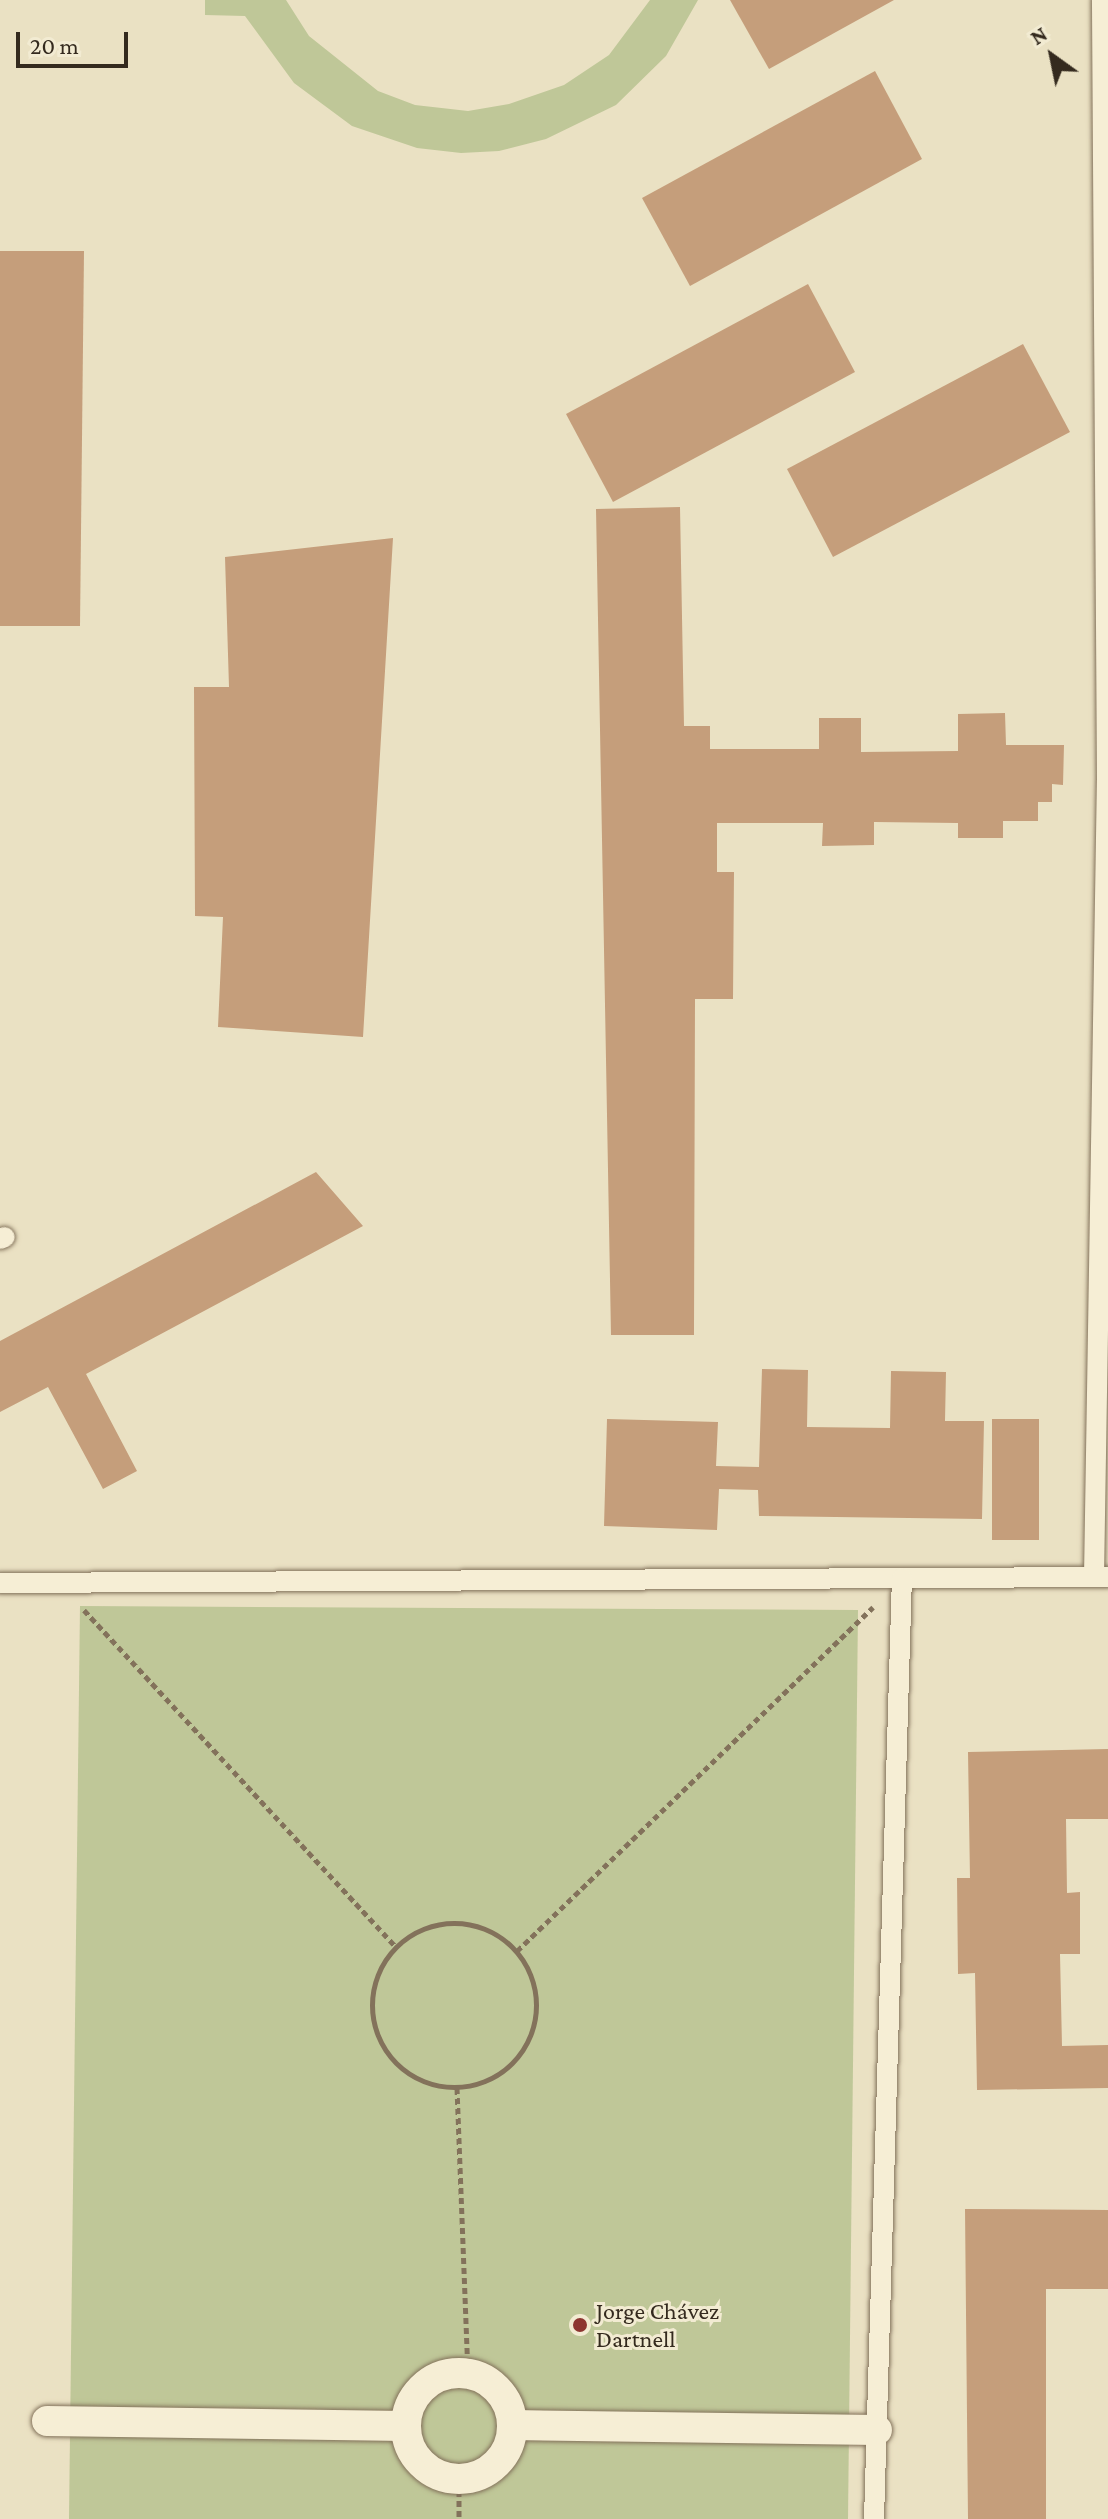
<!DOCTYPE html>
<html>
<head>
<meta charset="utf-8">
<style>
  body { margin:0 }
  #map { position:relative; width:1108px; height:2519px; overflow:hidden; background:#eae1c3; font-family:"Crimson Pro",serif }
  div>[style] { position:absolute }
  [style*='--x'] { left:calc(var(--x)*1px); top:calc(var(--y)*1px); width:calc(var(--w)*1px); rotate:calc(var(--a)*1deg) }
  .green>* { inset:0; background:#bfc798 }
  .building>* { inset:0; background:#c59e7b }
  .path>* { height:5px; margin-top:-2.5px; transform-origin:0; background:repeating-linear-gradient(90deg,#83725b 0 6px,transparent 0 10px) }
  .path>.ring { margin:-2.5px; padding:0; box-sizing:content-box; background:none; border:5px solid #83725b; border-radius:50% }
  .roads { filter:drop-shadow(0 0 2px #83725b) drop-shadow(0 0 2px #83725b) }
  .service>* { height:20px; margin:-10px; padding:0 10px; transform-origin:10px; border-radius:10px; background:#f6eed5 }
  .pedestrian>* { height:30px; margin:-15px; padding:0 15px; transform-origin:15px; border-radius:15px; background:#f6eed5 }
  .pedestrian>.ring { margin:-15px; padding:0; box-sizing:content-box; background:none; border:30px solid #f6eed5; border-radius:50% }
  .dots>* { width:22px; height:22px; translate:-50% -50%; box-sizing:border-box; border:4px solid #f2ebd2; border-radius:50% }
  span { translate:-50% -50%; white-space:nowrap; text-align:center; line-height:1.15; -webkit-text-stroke:6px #f2ebd2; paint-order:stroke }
  .poi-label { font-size:24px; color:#342a1e }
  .left { translate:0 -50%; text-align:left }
  .north { position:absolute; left:1012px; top:16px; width:80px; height:80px; -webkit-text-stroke:6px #f2ebd2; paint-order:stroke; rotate:327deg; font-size:22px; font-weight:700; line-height:32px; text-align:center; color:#342a1e }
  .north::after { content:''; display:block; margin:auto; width:28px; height:36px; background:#342a1e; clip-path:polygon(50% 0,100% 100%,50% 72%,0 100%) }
  .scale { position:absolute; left:16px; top:32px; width:112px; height:36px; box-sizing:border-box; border:4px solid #342a1e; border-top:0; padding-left:10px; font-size:24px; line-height:28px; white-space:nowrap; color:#342a1e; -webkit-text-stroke:6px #f2ebd2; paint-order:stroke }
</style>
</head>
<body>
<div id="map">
  <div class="green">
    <i style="clip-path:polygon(205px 0,286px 0,309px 36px,378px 91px,415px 105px,468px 111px,509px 104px,564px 85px,609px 55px,650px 0,698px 0,666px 56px,616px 105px,546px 139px,499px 151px,461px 153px,417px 148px,352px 126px,294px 83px,245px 16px,205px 15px)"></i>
    <i style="clip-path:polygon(80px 1606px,858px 1610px,848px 2519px,69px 2519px)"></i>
  </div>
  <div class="building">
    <i style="clip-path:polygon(730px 0,894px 0,769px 69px)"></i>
    <i style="clip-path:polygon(875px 71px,922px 159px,690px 286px,642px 198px)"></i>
    <i style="clip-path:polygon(0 251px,84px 251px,80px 626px,0 626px)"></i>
    <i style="clip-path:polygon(808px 284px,855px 372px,613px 502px,566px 414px)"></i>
    <i style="clip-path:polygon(1023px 344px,1070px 432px,833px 557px,787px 469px)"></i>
    <i style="clip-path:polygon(680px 507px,684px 726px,710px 726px,710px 749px,819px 749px,819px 718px,861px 718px,861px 752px,958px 751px,958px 714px,1005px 713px,1006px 745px,1064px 745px,1063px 785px,1052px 784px,1052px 802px,1038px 802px,1038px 821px,1003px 821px,1003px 838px,958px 838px,958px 823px,874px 822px,874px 845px,822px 846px,823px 823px,717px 823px,717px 872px,734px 872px,733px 999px,695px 999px,694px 1335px,611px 1335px,596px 509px)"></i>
    <i style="clip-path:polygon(393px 538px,363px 1037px,218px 1027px,223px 917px,195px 916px,194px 687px,229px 687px,225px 557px)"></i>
    <i style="clip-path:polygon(316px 1172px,363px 1226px,86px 1374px,137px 1471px,103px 1489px,48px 1387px,0 1412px,0 1341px)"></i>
    <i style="clip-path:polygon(762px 1369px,808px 1370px,807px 1427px,890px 1428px,891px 1371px,946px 1372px,945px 1421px,984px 1421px,982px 1519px,759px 1516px,758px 1490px,719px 1489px,717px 1530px,604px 1526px,607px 1419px,718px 1422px,716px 1466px,759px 1467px)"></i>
    <i style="clip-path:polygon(992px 1419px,1039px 1419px,1039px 1540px,992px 1540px)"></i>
    <i style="clip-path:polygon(1108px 1749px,1108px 1819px,1066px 1819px,1067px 1893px,1080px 1892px,1080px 1954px,1060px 1954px,1062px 2046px,1108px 2045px,1108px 2088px,977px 2090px,975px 1973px,958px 1974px,957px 1878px,970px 1878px,968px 1752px)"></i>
    <i style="clip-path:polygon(965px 2209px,1108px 2210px,1108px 2289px,1046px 2289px,1046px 2519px,968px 2519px)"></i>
  </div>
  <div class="path">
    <i style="--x:84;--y:1610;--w:459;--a:47.2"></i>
    <i class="ring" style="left:372px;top:1923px;width:159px;height:159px"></i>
    <i style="--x:517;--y:1951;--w:495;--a:-44"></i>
    <i style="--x:457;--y:2088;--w:285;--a:87.8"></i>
    <i style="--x:459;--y:2480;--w:39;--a:90"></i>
  </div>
  <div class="roads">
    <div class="service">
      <i style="--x:0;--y:1239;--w:5;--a:-22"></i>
      <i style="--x:1094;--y:1577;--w:797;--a:-89.07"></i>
      <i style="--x:1107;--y:780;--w:780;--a:-90.37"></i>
      <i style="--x:0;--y:1583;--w:1108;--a:-0.31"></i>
      <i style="--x:874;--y:2519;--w:941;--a:-88.3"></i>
    </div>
    <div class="pedestrian">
      <i class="ring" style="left:406px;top:2373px;width:76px;height:76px"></i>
      <i style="--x:47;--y:2421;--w:358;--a:0.8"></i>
      <i style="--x:513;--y:2425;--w:364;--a:0.8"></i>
    </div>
  </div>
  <div class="dots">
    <i style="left:580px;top:2325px;background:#8d3530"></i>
  </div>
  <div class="poi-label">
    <span class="left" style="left:596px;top:2325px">Jorge Chávez<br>Dartnell</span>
  </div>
  <div class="north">N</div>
  <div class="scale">20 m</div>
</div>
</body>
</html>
